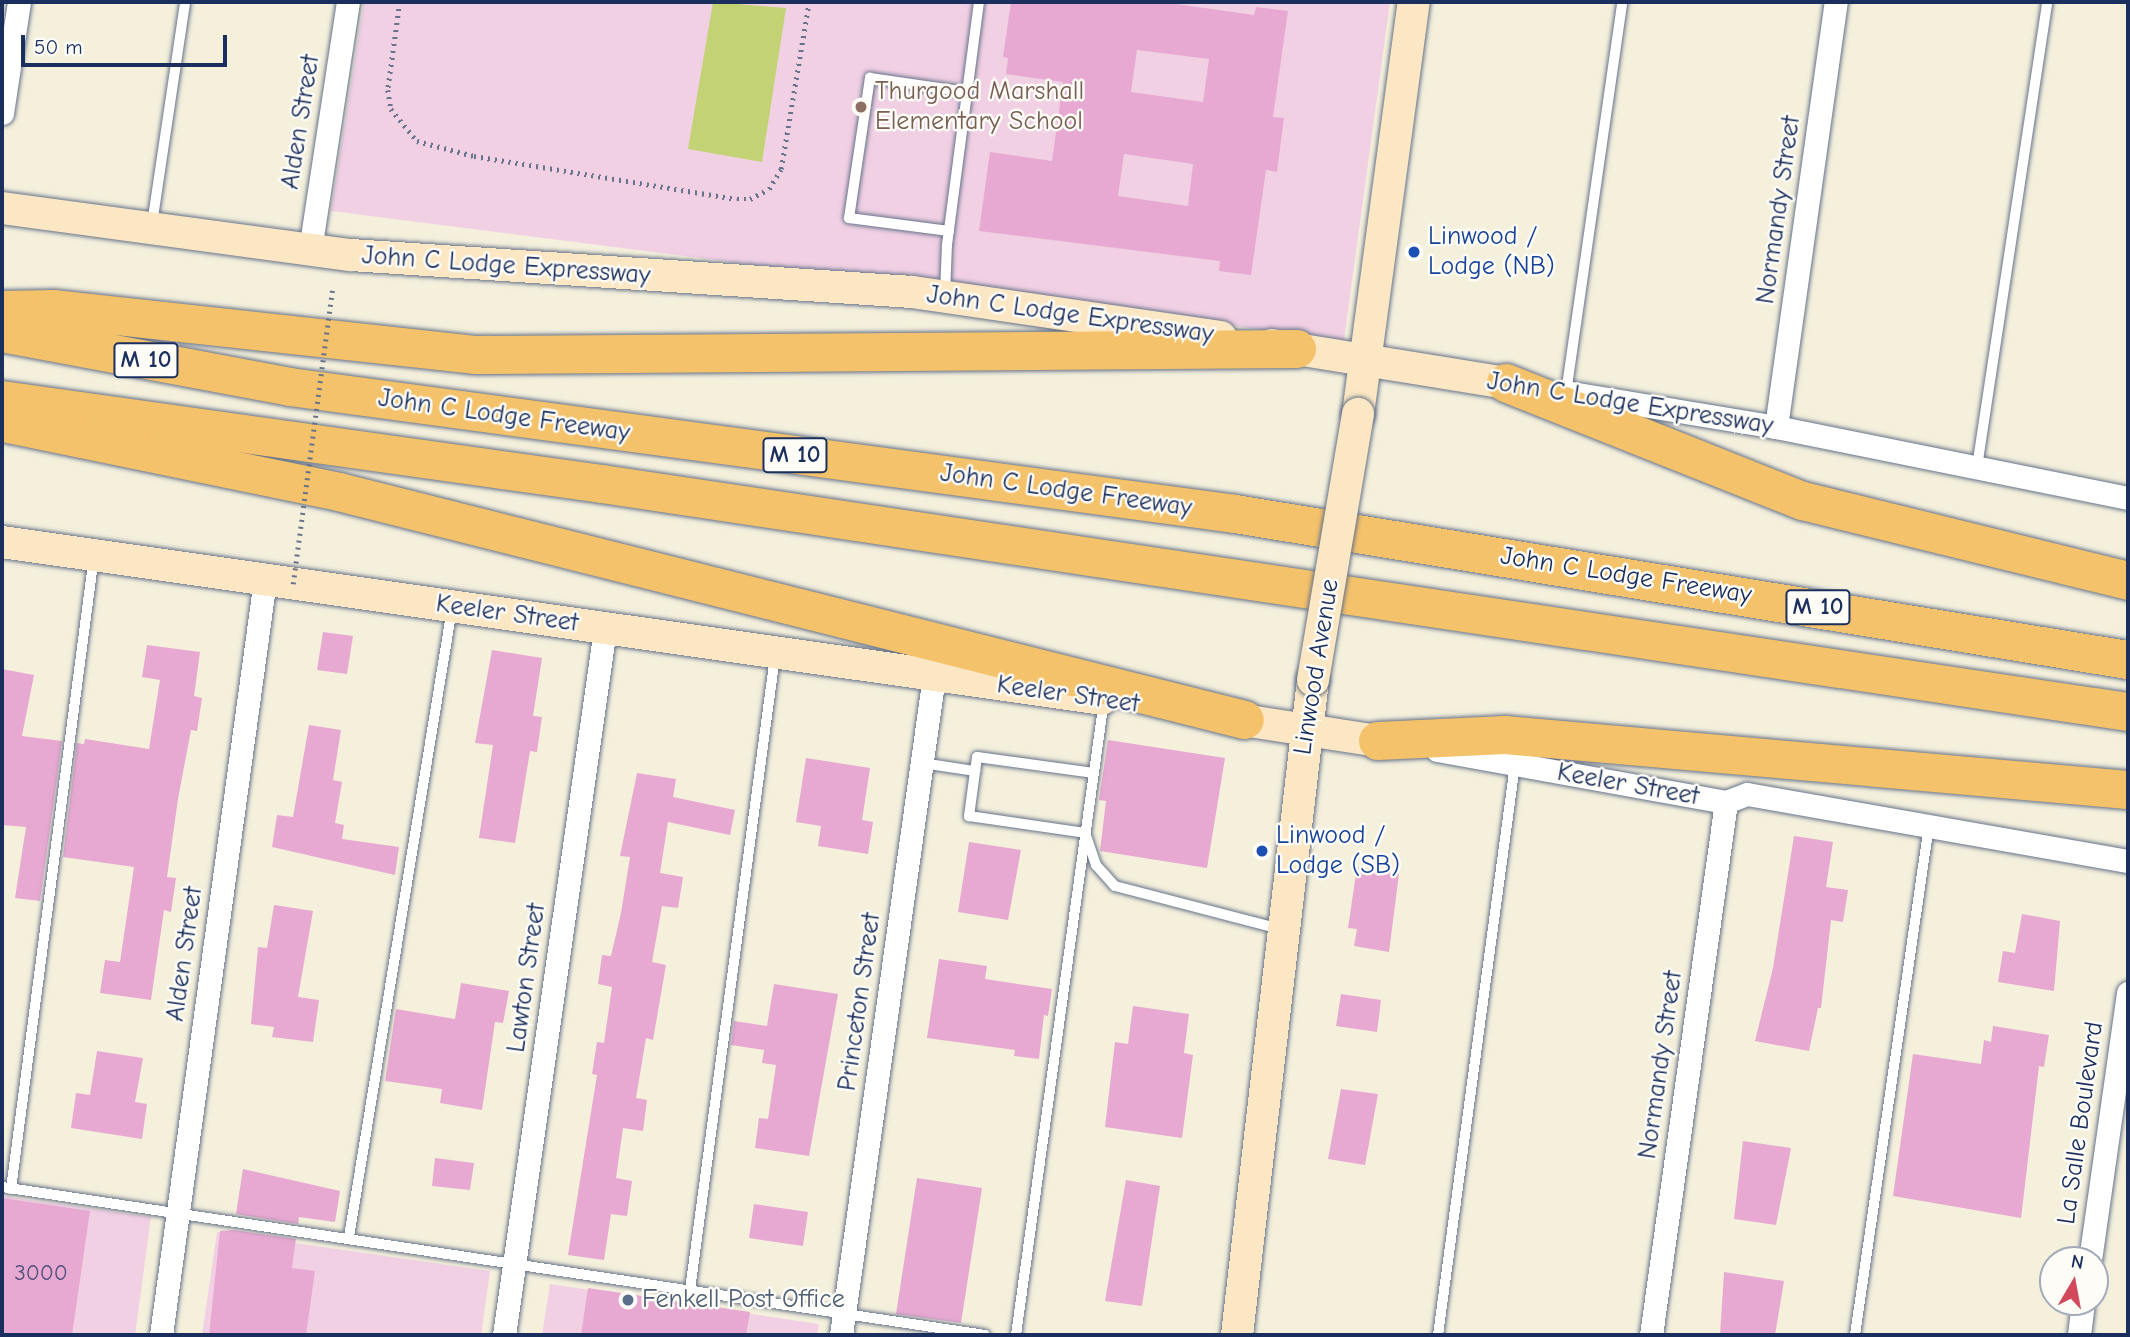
<!DOCTYPE html>
<html>
<head>
<meta charset="utf-8">
<style>
  body { margin:0 }
  #map { position:relative; width:2130px; height:1337px; overflow:hidden; background:#f4f0dc; font-family:"Comic Neue",sans-serif }
  div>[style] { position:absolute }
  [style*='--x'] { left:calc(var(--x)*1px); top:calc(var(--y)*1px); width:calc(var(--w)*1px); rotate:calc(var(--a)*1deg) }
  .built>* { inset:0; background:#f1d0e4 }
  .green>* { inset:0; background:#c2d275 }
  .building>* { inset:0; background:#e7a9d1 }
  .path>* { height:4.5px; margin-top:-2.25px; transform-origin:0; background:repeating-linear-gradient(90deg,#67738a 0 2px,transparent 0 7px) }
  .roads { filter:drop-shadow(0 0 2px #67738a) drop-shadow(0 0 2px #67738a) }
  .lane>* { height:10px; margin:-5px; padding:0 5px; transform-origin:5px; border-radius:5px; background:#fff }
  .street>* { height:23px; margin:-11.5px; padding:0 11.5px; transform-origin:11.5px; border-radius:11.5px; background:#fff }
  .secondary>* { height:32px; margin:-16px; padding:0 16px; transform-origin:16px; border-radius:16px; background:#fbe7c3 }
  .highway>* { height:38px; margin:-19px; padding:0 19px; transform-origin:19px; border-radius:19px; background:#f4c26a }
  .path-bridge>* { height:4.5px; margin-top:-2.25px; transform-origin:0; background:repeating-linear-gradient(90deg,#67738a 0 2px,transparent 0 7px) }
  .bridges { filter:drop-shadow(0 0 2px #67738a) drop-shadow(0 0 2px #67738a) }
  .secondary-bridge>* { height:32px; margin:-16px; padding:0 16px; transform-origin:16px; border-radius:16px; background:#fbe7c3 }
  .dots>* { width:19px; height:19px; translate:-50% -50%; box-sizing:border-box; border:4px solid #fdfcf7; border-radius:50% }
  span { translate:-50% -50%; white-space:nowrap; text-align:center; line-height:1.15; -webkit-text-stroke:5px #fdfcf7; paint-order:stroke }
  .number-label { font-size:23px; color:#4e4e7b }
  .number-label span { -webkit-text-stroke-width:0 }
  .shield-label span { padding:2px 5px; background:#fdfcf7; border:2px solid; border-radius:5px; -webkit-text-stroke-width:0 }
  .shield-label { font-size:24px; color:#1b2f5e; font-weight:700 }
  .education-label { font-size:26px; color:#785e54 }
  .left { translate:0 -50%; text-align:left }
  .street-label { font-size:26px; color:#1b2f5e }
  .transit-label { font-size:26px; color:#164399 }
  .service-label { font-size:26px; color:#4e5e75 }
  .frame { position:absolute; inset:0; border:4px solid #1b2f5e; pointer-events:none }
  .north { position:absolute; left:2039px; top:1246px; width:70px; height:70px; box-sizing:border-box; background:#fdfcf7; border:2px solid #a3aaba; border-radius:50%; rotate:10deg; font-size:19px; font-weight:700; line-height:28px; text-align:center; color:#1b2f5e }
  .north::after { content:''; display:block; margin:auto; width:24px; height:32px; background:#d1495b; clip-path:polygon(50% 0,100% 100%,50% 72%,0 100%) }
  .scale { position:absolute; left:21px; top:35px; width:206px; height:32px; box-sizing:border-box; border:4px solid #1b2f5e; border-top:0; padding-left:9px; font-size:21px; line-height:24px; white-space:nowrap; color:#1b2f5e; -webkit-text-stroke:5px #fdfcf7; paint-order:stroke }
</style>
</head>
<body>
<div id="map">
  <div class="built">
    <i style="clip-path:polygon(364px 2px,1390px 2px,1344px 340px,331px 211px)"></i>
    <i style="clip-path:polygon(2px 1196px,151px 1217px,135px 1335px,2px 1335px)"></i>
    <i style="clip-path:polygon(217px 1232px,490px 1271px,481px 1335px,202px 1335px)"></i>
    <i style="clip-path:polygon(550px 1284px,819px 1324px,817px 1335px,542px 1335px)"></i>
  </div>
  <div class="green">
    <i style="clip-path:polygon(713px 2px,786px 8px,762px 162px,688px 149px)"></i>
  </div>
  <div class="building">
    <i style="clip-path:polygon(evenodd,1011px 2px,1162px 2px,1254px 15px,1256px 7px,1288px 11px,1273px 117px,1284px 118px,1277px 172px,1266px 170px,1251px 275px,1219px 271px,1220px 261px,979px 231px,990px 152px,1052px 161px,1063px 82px,1006px 74px,1008px 58px,1003px 57px,1011px 2px,1137px 50px,1209px 59px,1203px 102px,1131px 92px,1137px 50px,1011px 2px,1124px 154px,1193px 164px,1188px 206px,1118px 196px,1124px 154px)"></i>
    <i style="clip-path:polygon(323px 632px,353px 636px,347px 674px,317px 670px)"></i>
    <i style="clip-path:polygon(147px 645px,200px 652px,194px 696px,202px 698px,197px 731px,191px 730px,178px 799px,167px 877px,176px 878px,171px 912px,164px 910px,151px 1000px,100px 993px,105px 960px,120px 962px,134px 867px,63px 857px,77px 743px,84px 744px,85px 739px,149px 749px,160px 680px,142px 677px)"></i>
    <i style="clip-path:polygon(492px 650px,542px 658px,533px 716px,542px 717px,537px 752px,530px 751px,515px 843px,479px 838px,493px 745px,475px 743px)"></i>
    <i style="clip-path:polygon(2px 669px,34px 675px,22px 736px,62px 741px,40px 901px,15px 898px,26px 827px,2px 825px)"></i>
    <i style="clip-path:polygon(309px 725px,341px 730px,333px 780px,342px 782px,335px 823px,344px 825px,342px 839px,399px 847px,395px 875px,272px 847px,277px 815px,293px 817px)"></i>
    <i style="clip-path:polygon(1108px 740px,1225px 758px,1207px 868px,1100px 851px,1106px 801px,1099px 800px)"></i>
    <i style="clip-path:polygon(806px 758px,870px 768px,862px 820px,873px 822px,868px 854px,818px 846px,821px 826px,796px 822px)"></i>
    <i style="clip-path:polygon(637px 773px,676px 779px,673px 797px,735px 810px,730px 835px,668px 822px,660px 873px,683px 877px,678px 908px,662px 906px,652px 962px,666px 965px,653px 1040px,646px 1038px,636px 1098px,647px 1100px,643px 1131px,623px 1128px,616px 1178px,632px 1181px,627px 1216px,611px 1214px,604px 1260px,568px 1255px,597px 1075px,592px 1074px,597px 1042px,604px 1043px,612px 987px,598px 984px,602px 955px,611px 956px,621px 913px,630px 857px,620px 856px)"></i>
    <i style="clip-path:polygon(1794px 836px,1833px 842px,1826px 887px,1848px 890px,1843px 922px,1831px 920px,1821px 1008px,1818px 1008px,1809px 1051px,1755px 1041px,1773px 968px)"></i>
    <i style="clip-path:polygon(969px 842px,1021px 850px,1008px 920px,958px 912px)"></i>
    <i style="clip-path:polygon(1357px 867px,1399px 874px,1389px 952px,1354px 946px,1357px 929px,1348px 928px)"></i>
    <i style="clip-path:polygon(274px 905px,313px 911px,298px 997px,319px 1000px,313px 1042px,272px 1037px,274px 1027px,251px 1024px,258px 947px,267px 948px)"></i>
    <i style="clip-path:polygon(2022px 914px,2060px 921px,2054px 991px,1998px 982px,2003px 951px,2015px 953px)"></i>
    <i style="clip-path:polygon(939px 959px,987px 966px,985px 979px,1052px 989px,1048px 1016px,1044px 1015px,1039px 1059px,1014px 1056px,1015px 1050px,927px 1038px)"></i>
    <i style="clip-path:polygon(461px 983px,509px 991px,503px 1023px,495px 1022px,482px 1110px,440px 1103px,442px 1089px,385px 1081px,396px 1009px,455px 1019px)"></i>
    <i style="clip-path:polygon(774px 984px,838px 994px,809px 1156px,755px 1148px,759px 1118px,768px 1119px,776px 1065px,762px 1063px,764px 1050px,731px 1045px,734px 1021px,767px 1026px)"></i>
    <i style="clip-path:polygon(1341px 994px,1381px 1000px,1377px 1032px,1336px 1026px)"></i>
    <i style="clip-path:polygon(1133px 1006px,1189px 1014px,1184px 1053px,1193px 1055px,1182px 1138px,1105px 1127px,1115px 1042px,1128px 1044px)"></i>
    <i style="clip-path:polygon(1993px 1026px,2049px 1035px,2044px 1067px,2039px 1066px,2021px 1218px,1893px 1196px,1913px 1054px,1981px 1064px,1984px 1040px,1991px 1042px)"></i>
    <i style="clip-path:polygon(97px 1051px,143px 1058px,135px 1102px,147px 1104px,142px 1139px,71px 1128px,76px 1093px,90px 1095px)"></i>
    <i style="clip-path:polygon(1341px 1089px,1378px 1094px,1365px 1165px,1328px 1159px)"></i>
    <i style="clip-path:polygon(1743px 1141px,1791px 1148px,1776px 1225px,1734px 1219px)"></i>
    <i style="clip-path:polygon(435px 1158px,474px 1163px,470px 1190px,432px 1186px)"></i>
    <i style="clip-path:polygon(243px 1169px,340px 1191px,335px 1222px,299px 1217px,298px 1224px,236px 1214px)"></i>
    <i style="clip-path:polygon(917px 1178px,982px 1188px,961px 1323px,896px 1314px)"></i>
    <i style="clip-path:polygon(1126px 1180px,1160px 1186px,1142px 1306px,1105px 1301px)"></i>
    <i style="clip-path:polygon(2px 1198px,90px 1211px,72px 1335px,2px 1335px)"></i>
    <i style="clip-path:polygon(754px 1204px,808px 1212px,803px 1246px,749px 1238px)"></i>
    <i style="clip-path:polygon(234px 1230px,296px 1239px,292px 1268px,315px 1271px,306px 1335px,209px 1335px,220px 1231px)"></i>
    <i style="clip-path:polygon(1724px 1272px,1784px 1281px,1775px 1335px,1720px 1335px)"></i>
    <i style="clip-path:polygon(588px 1288px,750px 1312px,746px 1335px,581px 1335px)"></i>
  </div>
  <div class="path">
    <i style="--x:400;--y:2;--w:89;--a:97.8"></i>
    <i style="--x:388;--y:90;--w:19;--a:81"></i>
    <i style="--x:391;--y:109;--w:41;--a:50.9"></i>
    <i style="--x:417;--y:141;--w:59;--a:14.7"></i>
    <i style="--x:474;--y:156;--w:266;--a:9.3"></i>
    <i style="--x:737;--y:199;--w:13;--a:0"></i>
    <i style="--x:750;--y:199;--w:21;--a:-28"></i>
    <i style="--x:769;--y:189;--w:23;--a:-59"></i>
    <i style="--x:781;--y:169;--w:169;--a:-80.5"></i>
  </div>
  <div class="roads">
    <div class="lane">
      <i style="--x:152;--y:224;--w:224;--a:-81.5"></i>
      <i style="--x:949;--y:231;--w:101;--a:-172.6"></i>
      <i style="--x:849;--y:218;--w:142;--a:-81.5"></i>
      <i style="--x:870;--y:78;--w:98;--a:8.2"></i>
      <i style="--x:945;--y:294;--w:49;--a:-87.7"></i>
      <i style="--x:947;--y:245;--w:245;--a:-82.5"></i>
      <i style="--x:1566;--y:393;--w:395;--a:-81.8"></i>
      <i style="--x:1977;--y:467;--w:470;--a:-81.4"></i>
      <i style="--x:922;--y:763;--w:54;--a:8.6"></i>
      <i style="--x:1094;--y:773;--w:118;--a:-172.2"></i>
      <i style="--x:977;--y:757;--w:60;--a:97.7"></i>
      <i style="--x:969;--y:816;--w:117;--a:8.3"></i>
      <i style="--x:1085;--y:833;--w:34;--a:71"></i>
      <i style="--x:1096;--y:865;--w:28;--a:48"></i>
      <i style="--x:1115;--y:886;--w:171;--a:14.6"></i>
      <i style="--x:2;--y:1187;--w:994;--a:8.56"></i>
      <i style="--x:11;--y:1189;--w:638;--a:-82.53"></i>
      <i style="--x:349;--y:1237;--w:636;--a:-80.69"></i>
      <i style="--x:690;--y:1290;--w:640;--a:-82.36"></i>
      <i style="--x:1016;--y:1335;--w:641;--a:-82.11"></i>
      <i style="--x:1438;--y:1335;--w:575;--a:-82.31"></i>
      <i style="--x:1855;--y:1335;--w:515;--a:-81.74"></i>
    </div>
    <div class="street">
      <i style="--x:2;--y:113;--w:112;--a:-81.3"></i>
      <i style="--x:310;--y:250;--w:251;--a:-81.3"></i>
      <i style="--x:1565;--y:392;--w:214;--a:9.4"></i>
      <i style="--x:1776;--y:427;--w:359;--a:11.4"></i>
      <i style="--x:1776;--y:427;--w:429;--a:-82"></i>
      <i style="--x:1437;--y:750;--w:294;--a:10.2"></i>
      <i style="--x:1726;--y:802;--w:22;--a:-21"></i>
      <i style="--x:1747;--y:794;--w:387;--a:10"></i>
      <i style="--x:2090;--y:1260;--w:270;--a:-81.9"></i>
      <i style="--x:161;--y:1335;--w:762;--a:-82.16"></i>
      <i style="--x:504;--y:1335;--w:713;--a:-81.86"></i>
      <i style="--x:841;--y:1335;--w:666;--a:-81.97"></i>
      <i style="--x:1651;--y:1335;--w:538;--a:-81.99"></i>
      <i style="--x:2079;--y:1335;--w:33;--a:-83"></i>
    </div>
    <div class="secondary">
      <i style="--x:2;--y:208;--w:352;--a:7.7"></i>
      <i style="--x:351;--y:255;--w:562;--a:3.77"></i>
      <i style="--x:912;--y:292;--w:312;--a:8.3"></i>
      <i style="--x:1272;--y:345;--w:237;--a:9.2"></i>
      <i style="--x:1358;--y:414;--w:416;--a:-82.3"></i>
      <i style="--x:2;--y:542;--w:1111;--a:8.12"></i>
      <i style="--x:1223;--y:717;--w:157;--a:8.8"></i>
      <i style="--x:1237;--y:1335;--w:659;--a:-83.38"></i>
    </div>
    <div class="highway">
      <i style="--x:2;--y:310;--w:51;--a:-1.1"></i>
      <i style="--x:53;--y:309;--w:424;--a:6.2"></i>
      <i style="--x:475;--y:355;--w:822;--a:-0.42"></i>
      <i style="--x:2;--y:333;--w:293;--a:10.6"></i>
      <i style="--x:290;--y:387;--w:953;--a:7.65"></i>
      <i style="--x:1235;--y:514;--w:905;--a:9.29"></i>
      <i style="--x:1506;--y:383;--w:320;--a:21.7"></i>
      <i style="--x:1803;--y:501;--w:335;--a:13.8"></i>
      <i style="--x:2;--y:400;--w:606;--a:7.97"></i>
      <i style="--x:602;--y:484;--w:1543;--a:8.5"></i>
      <i style="--x:8;--y:424;--w:338;--a:11.6"></i>
      <i style="--x:339;--y:492;--w:934;--a:14.13"></i>
      <i style="--x:1378;--y:741;--w:127;--a:-2.7"></i>
      <i style="--x:1505;--y:735;--w:625;--a:5.05"></i>
    </div>
  </div>
  <div class="path-bridge">
    <i style="--x:293;--y:584;--w:301;--a:-82.4"></i>
  </div>
  <div class="bridges">
    <div class="secondary-bridge">
      <i style="--x:1313;--y:680;--w:270;--a:-80.4"></i>
    </div>
  </div>
  <div class="dots">
    <i style="left:861px;top:107px;background:#8d6e63"></i>
    <i style="left:1414px;top:252px;background:#1a4fb4"></i>
    <i style="left:1262px;top:851px;background:#1a4fb4"></i>
    <i style="left:628px;top:1300px;background:#5c6f8a"></i>
  </div>
  <div class="number-label">
    <span style="left:41px;top:1273px">3000</span>
  </div>
  <div class="shield-label">
    <span style="left:146px;top:360px">M 10</span>
    <span style="left:795px;top:455px">M 10</span>
    <span style="left:1818px;top:607px">M 10</span>
  </div>
  <div class="education-label">
    <span class="left" style="left:875px;top:107px">Thurgood Marshall<br>Elementary School</span>
  </div>
  <div class="street-label">
    <span style="left:301px;top:122px;rotate:-81deg">Alden Street</span>
    <span style="left:1779px;top:210px;rotate:-82deg">Normandy Street</span>
    <span style="left:506px;top:266px;rotate:4deg">John C Lodge Expressway</span>
    <span style="left:1070px;top:315px;rotate:8deg">John C Lodge Expressway</span>
    <span style="left:1630px;top:404px;rotate:9deg">John C Lodge Expressway</span>
    <span style="left:504px;top:416px;rotate:8deg">John C Lodge Freeway</span>
    <span style="left:1066px;top:491px;rotate:8deg">John C Lodge Freeway</span>
    <span style="left:1626px;top:576px;rotate:9deg">John C Lodge Freeway</span>
    <span style="left:507px;top:614px;rotate:8deg">Keeler Street</span>
    <span style="left:1317px;top:667px;rotate:-81deg">Linwood Avenue</span>
    <span style="left:1068px;top:695px;rotate:8deg">Keeler Street</span>
    <span style="left:1628px;top:785px;rotate:10deg">Keeler Street</span>
    <span style="left:185px;top:954px;rotate:-82deg">Alden Street</span>
    <span style="left:527px;top:978px;rotate:-82deg">Lawton Street</span>
    <span style="left:860px;top:1002px;rotate:-82deg">Princeton Street</span>
    <span style="left:1661px;top:1065px;rotate:-82deg">Normandy Street</span>
    <span style="left:2081px;top:1123px;rotate:-82deg">La Salle Boulevard</span>
  </div>
  <div class="transit-label">
    <span class="left" style="left:1428px;top:252px">Linwood /<br>Lodge (NB)</span>
    <span class="left" style="left:1276px;top:851px">Linwood /<br>Lodge (SB)</span>
  </div>
  <div class="service-label">
    <span class="left" style="left:642px;top:1300px">Fenkell Post Office</span>
  </div>
  <div class="frame"></div>
  <div class="north">N</div>
  <div class="scale">50 m</div>
</div>
</body>
</html>
